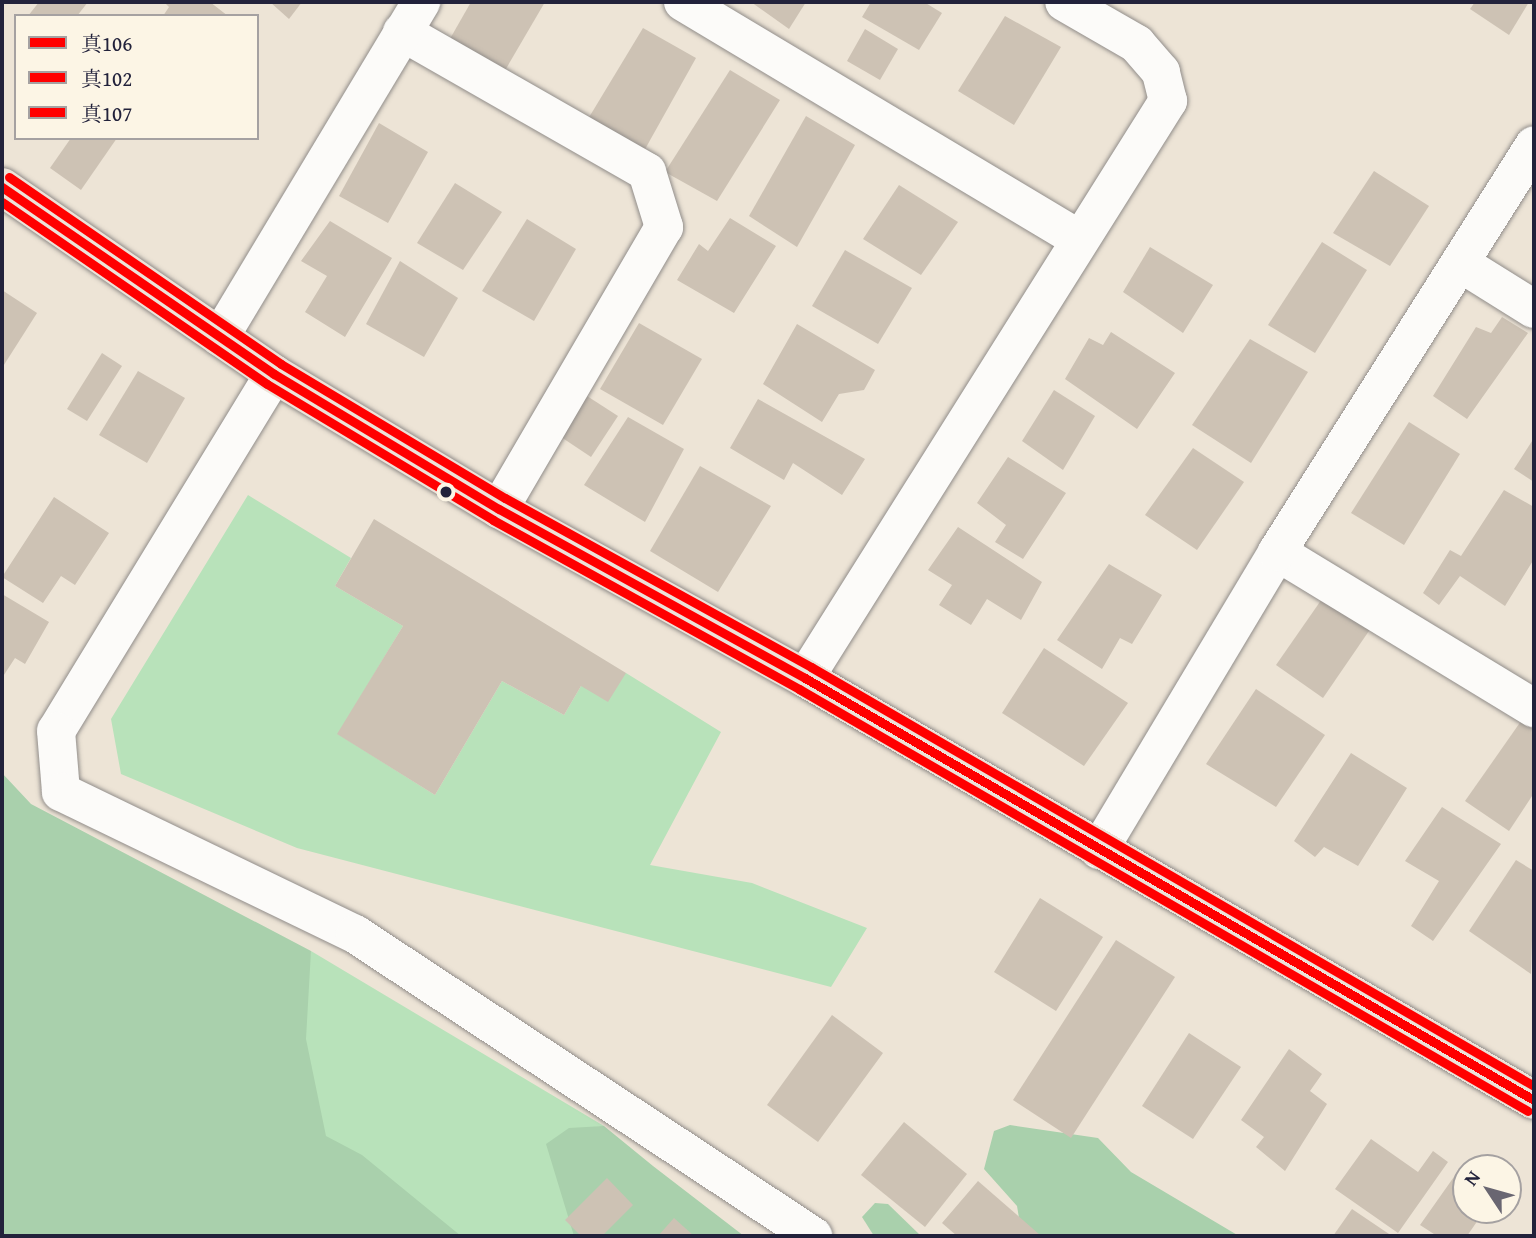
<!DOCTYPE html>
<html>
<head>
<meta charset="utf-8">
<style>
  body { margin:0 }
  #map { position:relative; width:1536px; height:1238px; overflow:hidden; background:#ede4d6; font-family:"Gentium Book Plus","Noto Serif JP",serif }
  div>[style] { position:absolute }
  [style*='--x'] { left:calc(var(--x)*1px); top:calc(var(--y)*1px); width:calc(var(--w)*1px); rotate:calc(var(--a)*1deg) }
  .green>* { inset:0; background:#b8e2ba }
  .forest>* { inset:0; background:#a9d0ac }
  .building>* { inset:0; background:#cdc2b4 }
  .roads { filter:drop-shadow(0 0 2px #918d8a) drop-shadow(0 0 2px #918d8a) }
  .street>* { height:38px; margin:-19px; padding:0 19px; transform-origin:19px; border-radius:19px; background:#fcfbf9 }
  .highway>* { height:38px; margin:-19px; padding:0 19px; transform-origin:19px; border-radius:19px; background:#ece3d9 }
  .bus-1>* { height:9px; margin:-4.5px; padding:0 4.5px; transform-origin:4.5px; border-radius:4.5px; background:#f00 }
  .bus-2>* { height:9px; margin:-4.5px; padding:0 4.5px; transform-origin:4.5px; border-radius:4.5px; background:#f00 }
  .bus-3>* { height:9px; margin:-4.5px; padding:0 4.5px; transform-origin:4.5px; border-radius:4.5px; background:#f00 }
  .dots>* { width:19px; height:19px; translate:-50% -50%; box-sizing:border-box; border:4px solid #fcf5e5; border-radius:50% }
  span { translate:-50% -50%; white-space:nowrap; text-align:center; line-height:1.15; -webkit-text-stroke:5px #fcf5e5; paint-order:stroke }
  .frame { position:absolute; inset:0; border:4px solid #22223b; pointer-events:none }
  .legend { position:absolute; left:14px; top:14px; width:245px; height:126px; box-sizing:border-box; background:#fcf5e5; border:2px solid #a5a1a1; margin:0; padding:9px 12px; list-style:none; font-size:21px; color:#22223b }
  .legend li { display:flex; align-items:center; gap:14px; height:35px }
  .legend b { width:35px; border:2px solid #a5a1a1 }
  .north { position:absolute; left:1452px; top:1154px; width:70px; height:70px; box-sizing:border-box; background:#fcf5e5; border:2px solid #a5a1a1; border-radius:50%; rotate:306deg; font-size:19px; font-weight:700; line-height:28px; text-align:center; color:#22223b }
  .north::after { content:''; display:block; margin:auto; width:24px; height:32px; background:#696671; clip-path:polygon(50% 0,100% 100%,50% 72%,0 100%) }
</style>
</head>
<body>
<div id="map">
  <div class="green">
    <i style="clip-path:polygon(248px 495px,351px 558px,335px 586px,403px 626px,338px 734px,435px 795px,502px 681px,564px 715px,581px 686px,626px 673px,721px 732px,650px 865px,752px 883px,867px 928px,831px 987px,297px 848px,121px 774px,111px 719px)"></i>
    <i style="clip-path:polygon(311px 951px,604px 1126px,563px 1143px,593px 1236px,426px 1236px,342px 1167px,311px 1119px,295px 1035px)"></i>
  </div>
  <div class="forest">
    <i style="clip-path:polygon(2px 773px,31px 804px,311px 951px,306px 1039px,326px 1136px,362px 1155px,461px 1236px,2px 1236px)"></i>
    <i style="clip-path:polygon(1010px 1125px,1098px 1138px,1131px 1172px,1239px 1236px,1022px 1236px,1017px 1206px,984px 1169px,994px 1131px)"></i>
    <i style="clip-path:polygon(604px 1126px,653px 1166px,744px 1236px,574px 1236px,546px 1144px,569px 1128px)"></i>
    <i style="clip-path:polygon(875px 1203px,888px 1204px,921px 1236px,874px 1236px,862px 1217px)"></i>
  </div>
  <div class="building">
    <i style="clip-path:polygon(39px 2px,88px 2px,77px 16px,28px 16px)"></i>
    <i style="clip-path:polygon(164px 2px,210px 2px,228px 16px,163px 16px,169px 7px)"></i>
    <i style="clip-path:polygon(270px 2px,302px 2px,289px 19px)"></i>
    <i style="clip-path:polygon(471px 2px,545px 2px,500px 79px,447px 44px)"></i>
    <i style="clip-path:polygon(751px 2px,806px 2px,789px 29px)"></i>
    <i style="clip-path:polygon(871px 2px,924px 2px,942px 13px,919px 50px,862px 17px)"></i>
    <i style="clip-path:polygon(1475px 2px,1529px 2px,1509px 35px,1470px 9px)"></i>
    <i style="clip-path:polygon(1005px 16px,1061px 47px,1014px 125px,958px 91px)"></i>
    <i style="clip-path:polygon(643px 28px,696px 58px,644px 151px,588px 119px)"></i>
    <i style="clip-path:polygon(865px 29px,898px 49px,880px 80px,847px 61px)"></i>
    <i style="clip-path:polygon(730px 70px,780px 100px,717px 201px,665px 172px)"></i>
    <i style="clip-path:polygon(806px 116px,855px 145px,797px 247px,749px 216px)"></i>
    <i style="clip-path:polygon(379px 123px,428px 152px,388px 223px,339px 196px)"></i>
    <i style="clip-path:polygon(71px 138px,117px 138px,81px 190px,50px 168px)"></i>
    <i style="clip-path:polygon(1374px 171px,1429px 206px,1390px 266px,1333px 233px)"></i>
    <i style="clip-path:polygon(455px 183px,502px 212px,463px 270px,417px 243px)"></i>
    <i style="clip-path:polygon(899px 185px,958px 222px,921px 275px,863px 239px)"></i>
    <i style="clip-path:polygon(730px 218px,776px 246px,734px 313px,677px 280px,699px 244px,708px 251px)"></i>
    <i style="clip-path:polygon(527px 219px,576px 249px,534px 321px,482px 291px)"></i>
    <i style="clip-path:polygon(330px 221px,392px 258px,345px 337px,305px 312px,327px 276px,301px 261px)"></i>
    <i style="clip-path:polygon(1322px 242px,1367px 270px,1315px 353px,1268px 325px)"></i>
    <i style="clip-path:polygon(1150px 247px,1213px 285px,1183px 333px,1123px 292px)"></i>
    <i style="clip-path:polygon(845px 250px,912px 288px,878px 344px,812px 306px)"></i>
    <i style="clip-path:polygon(400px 261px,458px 298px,424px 357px,366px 324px)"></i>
    <i style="clip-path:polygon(2px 290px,37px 313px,2px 368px)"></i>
    <i style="clip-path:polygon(1502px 317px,1528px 333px,1467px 419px,1433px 396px,1476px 327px,1491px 333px)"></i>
    <i style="clip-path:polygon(639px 323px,702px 359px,663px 425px,600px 389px)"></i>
    <i style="clip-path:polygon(797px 324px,875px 370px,864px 390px,839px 394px,822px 422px,763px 384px)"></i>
    <i style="clip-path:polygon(1111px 332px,1175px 373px,1137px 429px,1065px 379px,1089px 338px,1103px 345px)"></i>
    <i style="clip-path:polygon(1250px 339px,1308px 372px,1251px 463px,1192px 425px)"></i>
    <i style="clip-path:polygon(102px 353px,122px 366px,87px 421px,67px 409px)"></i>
    <i style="clip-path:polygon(138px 371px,185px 398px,147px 463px,99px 435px)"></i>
    <i style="clip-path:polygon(1054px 390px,1095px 416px,1063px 470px,1022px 441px)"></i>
    <i style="clip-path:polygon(587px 396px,618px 416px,591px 457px,561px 437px)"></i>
    <i style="clip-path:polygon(758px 399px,865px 459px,842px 495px,793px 463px,784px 480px,730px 448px)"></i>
    <i style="clip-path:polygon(628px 417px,684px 449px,645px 522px,584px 485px)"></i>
    <i style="clip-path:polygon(1409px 422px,1460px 454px,1404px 545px,1351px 513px)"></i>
    <i style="clip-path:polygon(1534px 438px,1534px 482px,1514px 469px)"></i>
    <i style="clip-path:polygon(1193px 448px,1244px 482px,1197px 550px,1145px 515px)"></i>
    <i style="clip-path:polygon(1008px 457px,1066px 493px,1023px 559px,995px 542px,1006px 525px,977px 503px)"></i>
    <i style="clip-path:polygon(700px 466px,771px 506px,718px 592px,650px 551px)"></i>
    <i style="clip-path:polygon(1504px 490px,1534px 507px,1534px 559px,1505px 606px,1460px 576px,1439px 605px,1423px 593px,1450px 550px,1461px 556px)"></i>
    <i style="clip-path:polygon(54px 497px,109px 533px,75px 585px,61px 576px,43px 603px,2px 577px)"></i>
    <i style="clip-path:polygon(374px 519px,626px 673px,608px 702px,581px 686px,564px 715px,502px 681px,435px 795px,337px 734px,403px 626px,335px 586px)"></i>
    <i style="clip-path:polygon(958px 527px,1042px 582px,1021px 620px,987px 599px,971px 625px,939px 605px,952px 585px,928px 570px)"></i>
    <i style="clip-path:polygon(1109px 564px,1162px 595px,1132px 644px,1120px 638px,1102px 669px,1057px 640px)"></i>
    <i style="clip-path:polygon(2px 594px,49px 622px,25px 664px,15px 658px,2px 678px)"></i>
    <i style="clip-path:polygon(1324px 596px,1371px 628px,1323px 698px,1276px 665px)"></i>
    <i style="clip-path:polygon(1044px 648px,1128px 703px,1084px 766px,1002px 713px)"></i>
    <i style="clip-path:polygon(1256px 689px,1325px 735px,1276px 807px,1206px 764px)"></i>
    <i style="clip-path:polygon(1531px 707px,1534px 793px,1509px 831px,1465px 801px)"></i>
    <i style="clip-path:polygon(1351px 753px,1407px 788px,1358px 866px,1324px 847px,1315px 857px,1294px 841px)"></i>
    <i style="clip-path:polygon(1442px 807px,1501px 844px,1433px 941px,1411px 926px,1439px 881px,1405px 861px)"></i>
    <i style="clip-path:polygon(1516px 860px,1534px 871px,1531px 974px,1469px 931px)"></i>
    <i style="clip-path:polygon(1040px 898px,1103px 937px,1056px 1011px,994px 972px)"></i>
    <i style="clip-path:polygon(1116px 940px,1175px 977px,1071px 1138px,1013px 1100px)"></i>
    <i style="clip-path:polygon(832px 1015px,883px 1053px,818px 1142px,767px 1105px)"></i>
    <i style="clip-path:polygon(1189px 1033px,1241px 1067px,1193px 1139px,1142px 1106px)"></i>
    <i style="clip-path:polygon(1289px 1049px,1322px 1074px,1310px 1091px,1327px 1104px,1285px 1171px,1256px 1147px,1264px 1137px,1241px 1120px)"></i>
    <i style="clip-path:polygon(904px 1122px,967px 1174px,925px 1227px,861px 1175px)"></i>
    <i style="clip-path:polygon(1371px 1139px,1418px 1172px,1433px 1151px,1448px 1162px,1398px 1233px,1335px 1189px)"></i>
    <i style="clip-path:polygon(1463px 1164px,1469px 1168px,1466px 1210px,1485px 1210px,1467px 1236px,1437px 1236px,1420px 1225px)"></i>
    <i style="clip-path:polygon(607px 1178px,633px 1205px,602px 1236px,581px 1236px,565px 1220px)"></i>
    <i style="clip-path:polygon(978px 1181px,1040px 1235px,1038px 1236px,957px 1236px,942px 1223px)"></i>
    <i style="clip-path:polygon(1352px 1209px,1392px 1236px,1333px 1236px)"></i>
    <i style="clip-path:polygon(674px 1218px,694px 1236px,658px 1236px)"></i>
  </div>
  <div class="roads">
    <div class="street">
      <i style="--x:683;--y:2;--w:462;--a:30.9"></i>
      <i style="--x:402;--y:32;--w:282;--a:29.7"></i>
      <i style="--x:647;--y:172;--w:58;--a:72.8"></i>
      <i style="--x:664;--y:227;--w:327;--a:120.3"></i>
      <i style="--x:1460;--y:263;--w:87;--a:31.9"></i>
      <i style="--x:220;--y:337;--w:391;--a:-59"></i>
      <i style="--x:274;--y:374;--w:418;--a:121.4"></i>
      <i style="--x:56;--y:731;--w:61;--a:85.3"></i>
      <i style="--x:61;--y:792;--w:326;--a:25.8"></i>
      <i style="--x:355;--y:934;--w:549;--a:33.4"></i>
      <i style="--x:1277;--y:552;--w:301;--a:31.3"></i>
      <i style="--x:805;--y:678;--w:682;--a:-57.83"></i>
      <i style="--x:1168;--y:101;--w:30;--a:-104"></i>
      <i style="--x:1161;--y:72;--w:37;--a:-131"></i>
      <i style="--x:1137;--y:44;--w:84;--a:-150.1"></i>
      <i style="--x:1099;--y:850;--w:347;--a:-59.1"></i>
      <i style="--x:1277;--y:552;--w:481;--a:-57.7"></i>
    </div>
    <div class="highway">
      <i style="--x:2;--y:187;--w:330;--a:34.5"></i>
      <i style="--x:274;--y:374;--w:262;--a:31"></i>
      <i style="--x:499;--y:509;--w:350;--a:28.9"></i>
      <i style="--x:805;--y:678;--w:842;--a:30.07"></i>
    </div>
  </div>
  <div class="bus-1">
    <i style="--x:2;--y:187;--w:330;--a:34.5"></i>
    <i style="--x:274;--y:374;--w:262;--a:31"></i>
    <i style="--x:499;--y:509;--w:350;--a:28.9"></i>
    <i style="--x:805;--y:678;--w:842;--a:30.07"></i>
  </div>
  <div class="bus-2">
    <i style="--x:2;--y:202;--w:321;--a:34.5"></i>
    <i style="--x:267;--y:384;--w:264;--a:31"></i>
    <i style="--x:493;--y:520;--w:350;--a:28.9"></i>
    <i style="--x:799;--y:689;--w:842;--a:30.07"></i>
  </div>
  <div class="bus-3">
    <i style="--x:9;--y:177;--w:330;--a:34.5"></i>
    <i style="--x:281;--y:364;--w:261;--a:30.9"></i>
    <i style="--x:505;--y:498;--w:350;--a:28.9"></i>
    <i style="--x:811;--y:667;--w:836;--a:30.09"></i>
  </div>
  <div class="dots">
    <i style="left:446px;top:492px;background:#22223b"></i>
  </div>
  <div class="frame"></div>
  <ul class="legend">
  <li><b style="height:9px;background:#f00"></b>真106</li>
  <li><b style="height:9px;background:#f00"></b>真102</li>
  <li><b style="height:9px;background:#f00"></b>真107</li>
  </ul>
  <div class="north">N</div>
</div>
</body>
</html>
